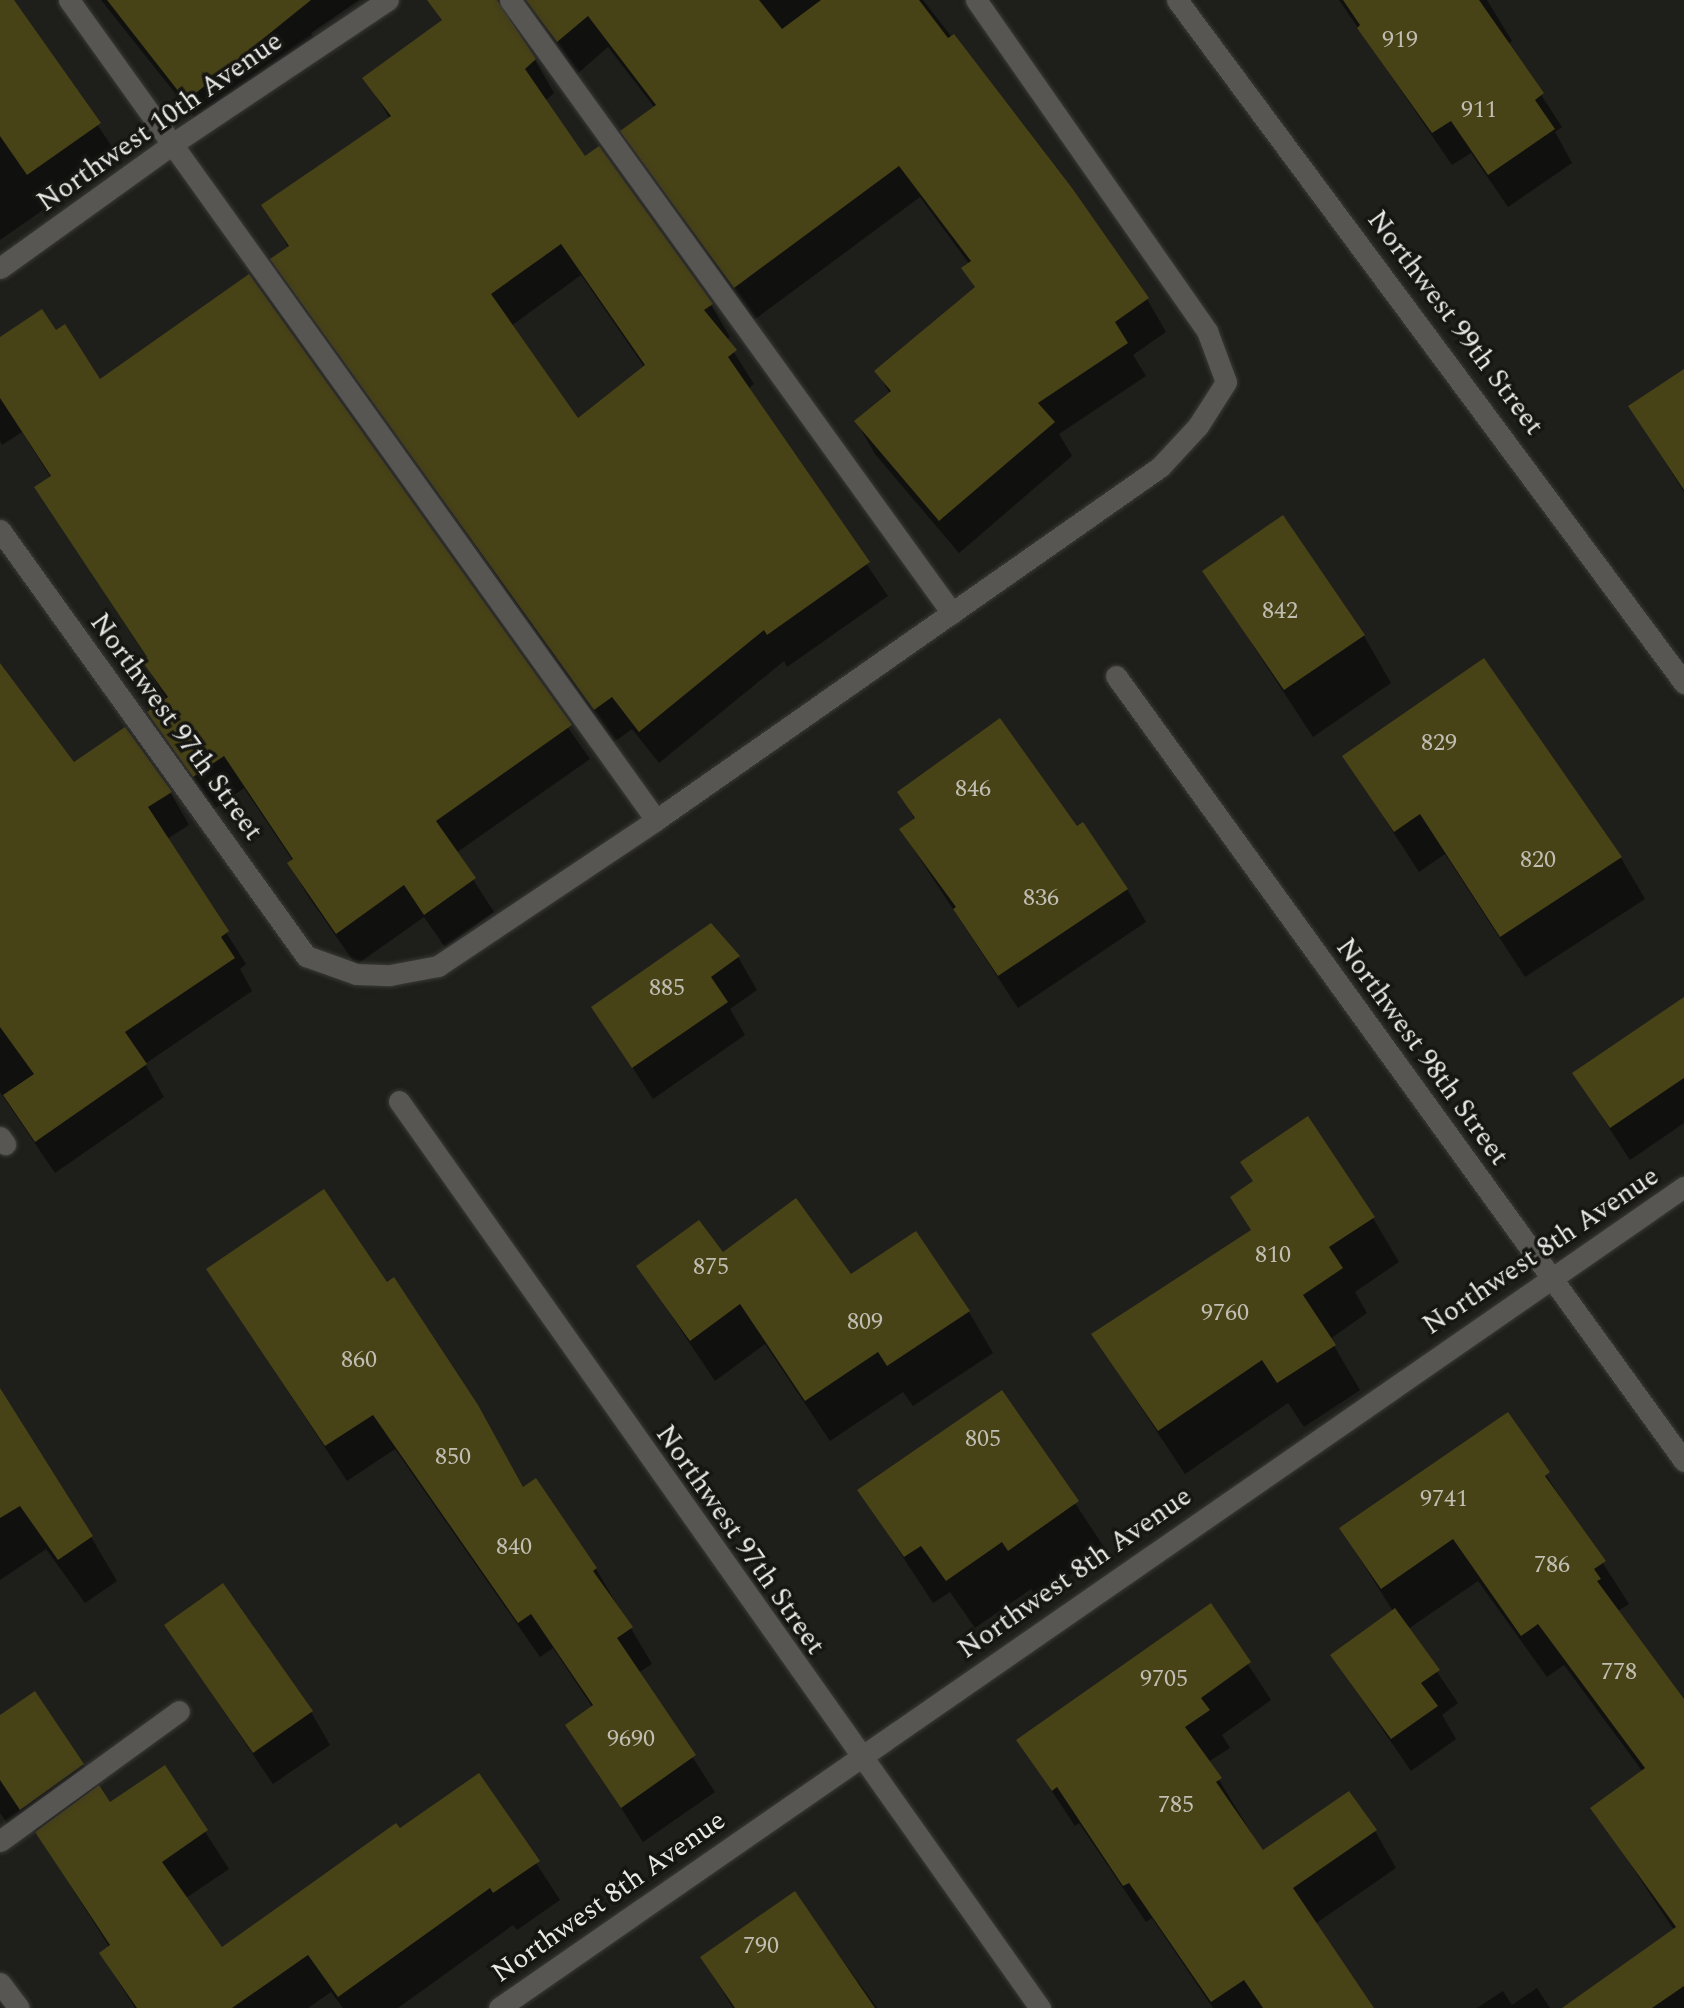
<!DOCTYPE html>
<html>
<head>
<meta charset="utf-8">
<style>
  body { margin:0 }
  #map { position:relative; width:1684px; height:2008px; overflow:hidden; background:#1e1e1b; font-family:Spectral,serif }
  div>[style] { position:absolute }
  [style*='--x'] { left:calc(var(--x)*1px); top:calc(var(--y)*1px); width:calc(var(--w)*1px); rotate:calc(var(--a)*1deg) }
  .shadow>* { inset:0; background:#0007 }
  .building>* { inset:0; background:#484217 }
  .roads { filter:drop-shadow(0 0 2px #393937) drop-shadow(0 0 2px #393937) }
  .service>* { height:21px; margin:-10.5px; padding:0 10.5px; transform-origin:10.5px; border-radius:10.5px; background:#575653 }
  .minor>* { height:21px; margin:-10.5px; padding:0 10.5px; transform-origin:10.5px; border-radius:10.5px; background:#575653 }
  span { translate:-50% -50%; white-space:nowrap; text-align:center; line-height:1.15; -webkit-text-stroke:7px #151512; paint-order:stroke }
  .number-label { font-size:24px; color:#c0beb2 }
  .number-label span { -webkit-text-stroke-width:0 }
  .street-label { font-size:28px; color:#e8e8e6 }
</style>
</head>
<body>
<div id="map">
  <div class="shadow">
    <i style="clip-path:polygon(0 0,13px 0,119px 157px,0 240px)"></i>
    <i style="clip-path:polygon(101px 0,359px 0,311px 33px,317px 43px,206px 132px)"></i>
    <i style="clip-path:polygon(evenodd,455px 0,487px 0,535px 60px,554px 93px,545px 101px,585px 159px,711px 305px,730px 337px,726px 340px,754px 384px,748px 389px,888px 596px,787px 667px,784px 661px,659px 763px,632px 729px,614px 742px,273px 259px,289px 248px,263px 206px,390px 119px,365px 78px,443px 21px,455px 0,581px 275px,645px 368px,578px 421px,511px 326px,581px 275px)"></i>
    <i style="clip-path:polygon(527px 0,923px 0,1070px 189px,1147px 299px,1166px 332px,1133px 355px,1146px 376px,1059px 434px,1072px 456px,959px 553px,875px 454px,856px 421px,890px 394px,877px 371px,976px 289px,964px 269px,970px 265px,920px 197px,754px 320px,623px 131px,655px 108px,608px 47px,577px 74px)"></i>
    <i style="clip-path:polygon(1339px 0,1487px 0,1512px 41px,1508px 44px,1562px 127px,1555px 132px,1572px 163px,1508px 207px,1471px 153px,1452px 165px)"></i>
    <i style="clip-path:polygon(248px 276px,590px 759px,456px 853px,494px 912px,445px 947px,424px 917px,356px 965px,308px 896px,289px 864px,293px 861px,244px 788px,214px 809px,149px 712px,167px 700px,143px 661px,147px 658px,36px 488px,51px 478px,22px 432px,2px 445px,0 441px,0 339px,55px 333px,100px 381px)"></i>
    <i style="clip-path:polygon(1684px 371px,1684px 492px,1630px 407px)"></i>
    <i style="clip-path:polygon(1204px 571px,1364px 636px,1391px 683px,1313px 737px)"></i>
    <i style="clip-path:polygon(0 696px,74px 765px,170px 792px,189px 825px,167px 839px,246px 964px,240px 969px,252px 991px,145px 1064px,164px 1097px,55px 1173px,0 1092px)"></i>
    <i style="clip-path:polygon(1344px 756px,1621px 858px,1645px 899px,1525px 977px,1445px 854px,1419px 872px)"></i>
    <i style="clip-path:polygon(899px 792px,1076px 828px,1127px 889px,1146px 922px,1018px 1008px,901px 830px,915px 820px)"></i>
    <i style="clip-path:polygon(711px 926px,738px 957px,757px 990px,730px 1009px,745px 1035px,653px 1099px,593px 1007px)"></i>
    <i style="clip-path:polygon(1684px 999px,1684px 1123px,1630px 1160px,1574px 1074px)"></i>
    <i style="clip-path:polygon(1232px 1197px,1373px 1218px,1399px 1262px,1355px 1292px,1367px 1313px,1330px 1339px,1360px 1390px,1304px 1427px,1288px 1403px,1185px 1474px,1093px 1335px,1252px 1231px)"></i>
    <i style="clip-path:polygon(723px 1254px,851px 1277px,969px 1312px,993px 1353px,913px 1406px,903px 1392px,830px 1441px,765px 1344px,715px 1381px,638px 1266px)"></i>
    <i style="clip-path:polygon(208px 1270px,523px 1489px,596px 1569px,652px 1664px,638px 1673px,715px 1792px,643px 1842px,568px 1725px,593px 1708px,553px 1648px,540px 1657px,395px 1449px,347px 1481px)"></i>
    <i style="clip-path:polygon(1001px 1392px,1106px 1550px,1037px 1598px,1031px 1589px,975px 1628px,950px 1592px,933px 1603px,859px 1490px)"></i>
    <i style="clip-path:polygon(1507px 1414px,1629px 1604px,1618px 1611px,1684px 1702px,1684px 2008px,1616px 2008px,1674px 1930px,1593px 1808px,1643px 1772px,1564px 1665px,1547px 1677px,1478px 1581px,1408px 1629px,1458px 1703px,1442px 1715px,1456px 1739px,1411px 1771px,1332px 1656px,1393px 1611px,1341px 1529px)"></i>
    <i style="clip-path:polygon(0 1415px,91px 1537px,117px 1581px,85px 1603px,46px 1549px,0 1580px)"></i>
    <i style="clip-path:polygon(1210px 1606px,1271px 1700px,1222px 1735px,1230px 1748px,1208px 1762px,1263px 1852px,1375px 1831px,1396px 1868px,1315px 1924px,1372px 2008px,1213px 2008px,1152px 1918px,1146px 1922px,1079px 1823px,1075px 1826px,1018px 1740px)"></i>
    <i style="clip-path:polygon(166px 1626px,311px 1712px,330px 1745px,273px 1784px)"></i>
    <i style="clip-path:polygon(0 1717px,83px 1765px,109px 1804px,164px 1768px,229px 1869px,186px 1898px,221px 1950px,479px 1775px,560px 1900px,517px 1930px,513px 1925px,398px 2008px,343px 2008px,331px 1992px,308px 2008px,135px 2008px,101px 1954px,110px 1948px,42px 1841px,23px 1816px,9px 1826px,0 1813px)"></i>
    <i style="clip-path:polygon(795px 1894px,877px 2008px,733px 2008px,702px 1958px)"></i>
    <i style="clip-path:polygon(1537px 1988px,1550px 2008px,1477px 2008px,1503px 1991px,1512px 2005px)"></i>
  </div>
  <div class="building">
    <i style="clip-path:polygon(0 0,14px 0,101px 123px,27px 175px,0 136px)"></i>
    <i style="clip-path:polygon(107px 0,311px 0,186px 101px)"></i>
    <i style="clip-path:polygon(evenodd,427px 0,497px 0,536px 59px,525px 69px,585px 156px,599px 146px,713px 304px,704px 310px,737px 350px,728px 357px,870px 562px,767px 635px,764px 630px,639px 732px,612px 697px,594px 710px,270px 259px,289px 246px,261px 205px,391px 116px,362px 78px,442px 20px,427px 0,561px 244px,645px 365px,578px 418px,491px 294px,561px 244px)"></i>
    <i style="clip-path:polygon(526px 0,759px 0,782px 29px,821px 0,919px 0,948px 38px,954px 34px,1072px 188px,1149px 298px,1115px 322px,1128px 343px,1038px 403px,1055px 422px,939px 521px,854px 421px,891px 391px,874px 371px,975px 287px,961px 268px,971px 261px,899px 166px,734px 288px,620px 131px,656px 105px,588px 16px,557px 42px)"></i>
    <i style="clip-path:polygon(1343px 0,1479px 0,1544px 93px,1535px 100px,1555px 129px,1488px 175px,1451px 121px,1432px 133px,1357px 28px,1360px 25px)"></i>
    <i style="clip-path:polygon(249px 274px,572px 725px,436px 821px,476px 878px,424px 915px,404px 885px,336px 934px,287px 863px,293px 859px,224px 756px,193px 777px,147px 712px,168px 697px,141px 660px,147px 657px,34px 487px,51px 476px,0 398px,0 337px,42px 309px,56px 330px,65px 324px,100px 379px)"></i>
    <i style="clip-path:polygon(1684px 369px,1684px 490px,1628px 406px)"></i>
    <i style="clip-path:polygon(1283px 515px,1365px 635px,1284px 690px,1202px 571px)"></i>
    <i style="clip-path:polygon(1484px 658px,1622px 857px,1500px 937px,1420px 814px,1394px 832px,1342px 756px)"></i>
    <i style="clip-path:polygon(0 663px,74px 762px,125px 727px,172px 792px,148px 807px,229px 931px,221px 937px,235px 958px,125px 1032px,147px 1064px,35px 1142px,3px 1095px,34px 1074px,0 1027px)"></i>
    <i style="clip-path:polygon(1000px 718px,1077px 826px,1083px 822px,1128px 889px,998px 976px,953px 909px,956px 907px,899px 829px,915px 818px,897px 792px)"></i>
    <i style="clip-path:polygon(711px 923px,740px 956px,711px 977px,728px 1002px,632px 1068px,591px 1007px)"></i>
    <i style="clip-path:polygon(1684px 997px,1684px 1078px,1610px 1128px,1572px 1073px)"></i>
    <i style="clip-path:polygon(1308px 1116px,1375px 1217px,1329px 1247px,1343px 1268px,1303px 1295px,1336px 1345px,1277px 1383px,1262px 1360px,1158px 1431px,1091px 1334px,1251px 1230px,1230px 1197px,1253px 1181px,1240px 1162px)"></i>
    <i style="clip-path:polygon(324px 1189px,387px 1282px,394px 1277px,478px 1405px,523px 1487px,536px 1478px,597px 1568px,593px 1571px,633px 1627px,617px 1638px,696px 1755px,621px 1808px,565px 1725px,593px 1705px,531px 1614px,518px 1623px,373px 1415px,325px 1446px,206px 1269px)"></i>
    <i style="clip-path:polygon(796px 1198px,851px 1274px,916px 1231px,970px 1311px,887px 1366px,878px 1352px,805px 1401px,740px 1304px,690px 1341px,636px 1266px,699px 1220px,723px 1252px)"></i>
    <i style="clip-path:polygon(0 1388px,93px 1536px,58px 1560px,20px 1506px,0 1518px)"></i>
    <i style="clip-path:polygon(1002px 1390px,1079px 1501px,1008px 1551px,1002px 1542px,946px 1581px,921px 1546px,904px 1557px,857px 1490px)"></i>
    <i style="clip-path:polygon(1508px 1412px,1550px 1472px,1545px 1476px,1606px 1561px,1594px 1569px,1601px 1579px,1597px 1581px,1684px 1699px,1684px 1986px,1652px 2008px,1562px 2008px,1676px 1927px,1590px 1808px,1645px 1768px,1538px 1624px,1521px 1636px,1453px 1539px,1381px 1589px,1339px 1528px)"></i>
    <i style="clip-path:polygon(223px 1583px,313px 1711px,253px 1753px,164px 1625px)"></i>
    <i style="clip-path:polygon(1211px 1603px,1251px 1662px,1201px 1698px,1210px 1710px,1185px 1727px,1222px 1778px,1216px 1782px,1263px 1850px,1349px 1791px,1377px 1830px,1293px 1888px,1374px 2008px,1263px 2008px,1244px 1980px,1211px 2002px,1129px 1883px,1123px 1886px,1057px 1787px,1052px 1791px,1016px 1740px)"></i>
    <i style="clip-path:polygon(1395px 1608px,1440px 1670px,1421px 1683px,1438px 1706px,1391px 1739px,1330px 1655px)"></i>
    <i style="clip-path:polygon(35px 1691px,84px 1764px,20px 1810px,0 1780px,0 1715px)"></i>
    <i style="clip-path:polygon(165px 1765px,208px 1830px,162px 1862px,222px 1947px,396px 1823px,400px 1828px,479px 1773px,540px 1861px,493px 1893px,490px 1888px,338px 1997px,308px 1955px,232px 2008px,137px 2008px,99px 1953px,110px 1945px,35px 1832px,99px 1785px,110px 1802px)"></i>
    <i style="clip-path:polygon(795px 1891px,875px 2008px,735px 2008px,700px 1957px)"></i>
  </div>
  <div class="roads">
    <div class="service">
      <i style="--x:69;--y:0;--w:1008;--a:54.4"></i>
      <i style="--x:510;--y:0;--w:756;--a:54.21"></i>
      <i style="--x:0;--y:268;--w:211;--a:-35.7"></i>
      <i style="--x:171;--y:145;--w:261;--a:-33.8"></i>
      <i style="--x:0;--y:530;--w:525;--a:54.31"></i>
      <i style="--x:306;--y:956;--w:53;--a:19.8"></i>
      <i style="--x:356;--y:974;--w:34;--a:2"></i>
      <i style="--x:390;--y:975;--w:49;--a:-10.6"></i>
      <i style="--x:438;--y:966;--w:262;--a:-33.8"></i>
      <i style="--x:656;--y:820;--w:615;--a:-35.01"></i>
      <i style="--x:1160;--y:467;--w:56;--a:-47.2"></i>
      <i style="--x:1198;--y:426;--w:52;--a:-57.5"></i>
      <i style="--x:1226;--y:382;--w:54;--a:-110.4"></i>
      <i style="--x:1207;--y:331;--w:404;--a:-124.9"></i>
      <i style="--x:0;--y:1137;--w:9;--a:54"></i>
      <i style="--x:0;--y:1841;--w:221;--a:-36"></i>
    </div>
    <div class="minor">
      <i style="--x:1177;--y:0;--w:851;--a:53.41"></i>
      <i style="--x:1116;--y:676;--w:969;--a:54.11"></i>
      <i style="--x:399;--y:1101;--w:1111;--a:54.75"></i>
      <i style="--x:0;--y:1983;--w:31;--a:53"></i>
      <i style="--x:499;--y:2008;--w:1442;--a:-34.72"></i>
    </div>
  </div>
  <div class="number-label">
    <span style="left:1400px;top:41px">919</span>
    <span style="left:1479px;top:111px">911</span>
    <span style="left:1280px;top:612px">842</span>
    <span style="left:1439px;top:744px">829</span>
    <span style="left:973px;top:790px">846</span>
    <span style="left:1538px;top:861px">820</span>
    <span style="left:1041px;top:899px">836</span>
    <span style="left:667px;top:989px">885</span>
    <span style="left:1273px;top:1256px">810</span>
    <span style="left:711px;top:1268px">875</span>
    <span style="left:1225px;top:1314px">9760</span>
    <span style="left:865px;top:1323px">809</span>
    <span style="left:359px;top:1361px">860</span>
    <span style="left:983px;top:1440px">805</span>
    <span style="left:453px;top:1458px">850</span>
    <span style="left:1444px;top:1500px">9741</span>
    <span style="left:514px;top:1548px">840</span>
    <span style="left:1552px;top:1566px">786</span>
    <span style="left:1619px;top:1673px">778</span>
    <span style="left:1164px;top:1680px">9705</span>
    <span style="left:631px;top:1740px">9690</span>
    <span style="left:1176px;top:1806px">785</span>
    <span style="left:761px;top:1947px">790</span>
  </div>
  <div class="street-label">
    <span style="left:160px;top:122px;rotate:-35deg">Northwest 10th Avenue</span>
    <span style="left:1455px;top:323px;rotate:53deg">Northwest 99th Street</span>
    <span style="left:176px;top:727px;rotate:54deg">Northwest 97th Street</span>
    <span style="left:1422px;top:1052px;rotate:54deg">Northwest 98th Street</span>
    <span style="left:1541px;top:1251px;rotate:-34deg">Northwest 8th Avenue</span>
    <span style="left:740px;top:1540px;rotate:55deg">Northwest 97th Street</span>
    <span style="left:1075px;top:1573px;rotate:-35deg">Northwest 8th Avenue</span>
    <span style="left:609px;top:1897px;rotate:-35deg">Northwest 8th Avenue</span>
  </div>
</div>
</body>
</html>
